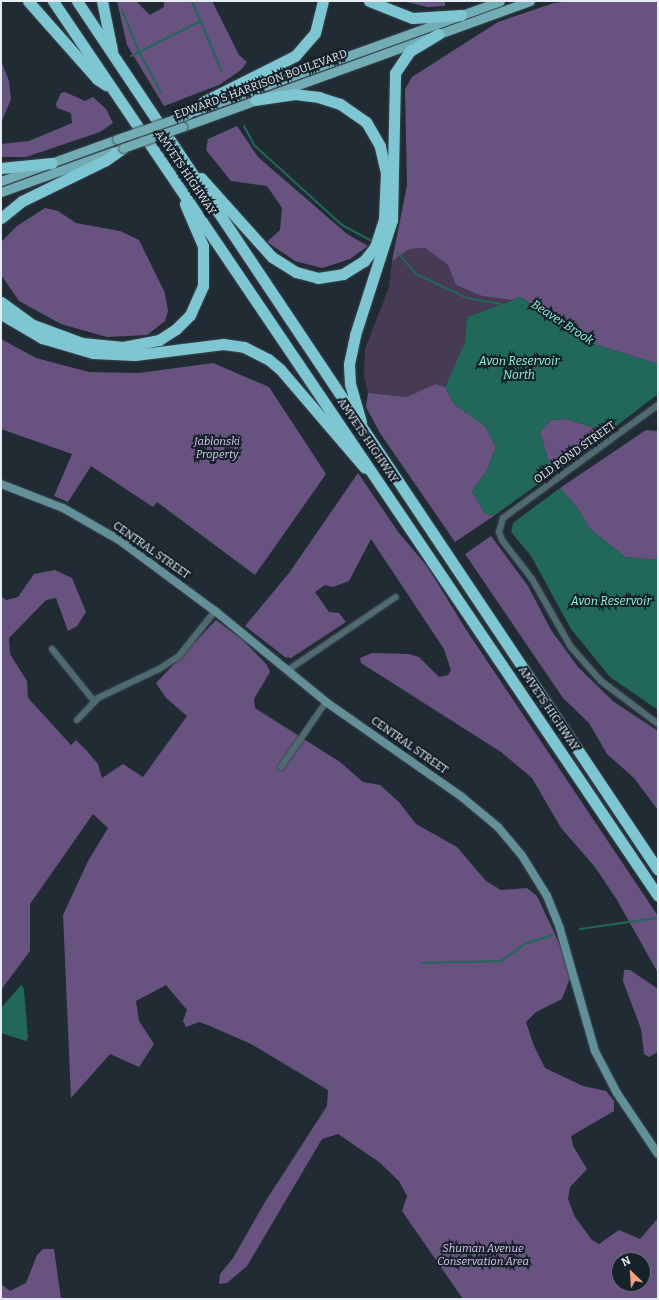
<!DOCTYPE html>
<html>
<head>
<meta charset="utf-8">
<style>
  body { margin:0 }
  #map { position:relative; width:659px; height:1300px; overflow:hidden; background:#202b34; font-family:Bitter,serif }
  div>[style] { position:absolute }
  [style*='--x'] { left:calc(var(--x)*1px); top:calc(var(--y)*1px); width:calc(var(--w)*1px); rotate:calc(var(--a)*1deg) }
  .green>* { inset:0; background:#463a55 }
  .forest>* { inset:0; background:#685380 }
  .water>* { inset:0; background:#21685a }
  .stream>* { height:2px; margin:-1px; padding:0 1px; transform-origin:1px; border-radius:1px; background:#21685a }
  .roads { filter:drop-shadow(0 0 1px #3c464f) drop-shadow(0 0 1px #3c464f) }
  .street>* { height:6px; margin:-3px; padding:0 3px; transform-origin:3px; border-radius:3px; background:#506b70 }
  .secondary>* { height:8px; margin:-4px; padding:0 4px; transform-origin:4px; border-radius:4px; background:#639098 }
  .primary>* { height:9px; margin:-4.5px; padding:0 4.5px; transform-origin:4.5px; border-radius:4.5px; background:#72adb6 }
  .highway>* { height:11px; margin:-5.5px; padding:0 5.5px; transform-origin:5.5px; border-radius:5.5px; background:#7ec7d2 }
  .bridges { filter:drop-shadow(0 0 1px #3c464f) drop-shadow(0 0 1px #3c464f) }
  .primary-bridge>* { height:9px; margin:-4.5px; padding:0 4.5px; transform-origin:4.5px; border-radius:4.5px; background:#72adb6 }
  span { translate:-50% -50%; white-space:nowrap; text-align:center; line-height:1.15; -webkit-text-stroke:4px #16212a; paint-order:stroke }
  .street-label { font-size:11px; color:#e5ecf2 }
  .park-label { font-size:11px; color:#ddcaf6; font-style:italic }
  .water-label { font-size:12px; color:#91f9e0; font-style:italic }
  .frame { position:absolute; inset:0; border:2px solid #e5ecf2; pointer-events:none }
  .north { position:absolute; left:611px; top:1252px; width:40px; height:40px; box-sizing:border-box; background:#16212a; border:1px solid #69727a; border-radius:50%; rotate:335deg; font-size:11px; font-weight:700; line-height:16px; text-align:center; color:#e5ecf2 }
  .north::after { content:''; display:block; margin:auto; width:14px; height:18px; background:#f3a082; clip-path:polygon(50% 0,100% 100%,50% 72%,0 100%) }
</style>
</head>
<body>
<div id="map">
  <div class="green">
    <i style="clip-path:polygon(425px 248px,448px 265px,456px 285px,482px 296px,512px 300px,467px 317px,465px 342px,445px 387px,435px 384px,407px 397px,368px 393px,364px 376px,365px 349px,389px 287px,392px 261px,405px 249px)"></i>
  </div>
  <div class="forest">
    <i style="clip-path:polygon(117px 1px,136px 1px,150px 15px,164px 7px,164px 1px,212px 1px,239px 55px,247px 62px,241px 70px,219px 85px,164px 106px,127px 45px)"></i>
    <i style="clip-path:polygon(402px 1px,445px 1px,445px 6px,428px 7px)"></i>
    <i style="clip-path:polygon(571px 1px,658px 1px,658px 364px,584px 341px,521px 297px,512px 300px,482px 296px,456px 285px,448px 265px,425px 248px,409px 249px,392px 261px,407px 185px,405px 89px,412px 77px,498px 22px,554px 3px)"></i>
    <i style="clip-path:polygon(1px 61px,9px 81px,11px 99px,1px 123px)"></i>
    <i style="clip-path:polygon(65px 92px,85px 101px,93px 97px,106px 109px,113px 123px,100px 132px,26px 157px,1px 157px,1px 144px,29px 141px,72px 123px,71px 113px,57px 108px,56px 104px,61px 93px)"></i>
    <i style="clip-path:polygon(237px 126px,258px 157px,347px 234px,368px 246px,350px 259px,322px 268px,295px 261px,267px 242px,280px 230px,282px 208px,267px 186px,231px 181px,206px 150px,208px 139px)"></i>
    <i style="clip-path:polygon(45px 208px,58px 211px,76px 223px,120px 231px,139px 240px,165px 293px,168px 311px,165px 321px,147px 335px,107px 337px,61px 324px,19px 301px,1px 275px,1px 242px,17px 226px)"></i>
    <i style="clip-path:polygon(1px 339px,36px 358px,89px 372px,139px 373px,213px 363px,269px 387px,326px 474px,255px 575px,157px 502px,153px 507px,91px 466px,68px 502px,54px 496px,72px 454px,1px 429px)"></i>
    <i style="clip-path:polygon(435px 384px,445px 387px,454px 404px,485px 426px,496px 447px,486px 472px,472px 491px,485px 514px,495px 515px,455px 542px,380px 433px,366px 407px,368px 393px,407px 397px)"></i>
    <i style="clip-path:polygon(566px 419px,599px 429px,615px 427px,552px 474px,540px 432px,551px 420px)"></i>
    <i style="clip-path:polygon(646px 430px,658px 431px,658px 557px,654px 560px,625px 557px,590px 529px,576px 506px,560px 488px)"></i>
    <i style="clip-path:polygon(358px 473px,399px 533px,427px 566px,465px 628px,658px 916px,658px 973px,617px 900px,595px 867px,561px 828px,532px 778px,501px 752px,361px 663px,360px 658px,372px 653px,409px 654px,419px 657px,439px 677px,448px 675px,451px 670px,444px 649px,371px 539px,349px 581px,333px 587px,325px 585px,315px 592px,329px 612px,339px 613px,346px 622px,291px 658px,285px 657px,245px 626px,289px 573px)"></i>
    <i style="clip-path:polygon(491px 536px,528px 586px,551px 630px,578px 667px,614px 702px,658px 731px,658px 810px,634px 778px,607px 754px,589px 723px,563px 698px,465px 554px)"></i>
    <i style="clip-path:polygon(evenodd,55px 570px,72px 578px,86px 612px,77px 626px,68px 631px,56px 598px,46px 600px,9px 638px,10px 654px,27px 681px,28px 698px,71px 745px,76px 740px,87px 751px,98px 764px,102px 778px,123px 764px,143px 777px,187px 716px,166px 698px,156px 683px,216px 620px,242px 639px,267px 665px,270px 672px,254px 699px,255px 708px,340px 762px,363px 782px,380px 785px,399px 802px,416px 824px,457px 847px,486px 881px,501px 890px,527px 888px,537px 896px,561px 947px,570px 978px,562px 999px,536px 1012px,526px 1022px,534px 1046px,545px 1068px,583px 1086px,606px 1091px,614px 1101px,614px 1111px,571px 1136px,573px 1146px,587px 1169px,570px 1187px,568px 1199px,575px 1217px,592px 1240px,599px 1244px,619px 1230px,640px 1239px,658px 1218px,658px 1299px,463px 1299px,402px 1211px,407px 1196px,399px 1181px,379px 1162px,338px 1134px,322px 1139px,247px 1266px,227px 1283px,219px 1284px,220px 1274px,233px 1258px,265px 1202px,327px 1106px,328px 1090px,251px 1044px,210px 1026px,199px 1022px,186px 1027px,183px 1021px,187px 1010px,166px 985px,136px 1001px,139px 1021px,154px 1044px,139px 1067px,110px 1054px,71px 1098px,63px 915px,88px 861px,108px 828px,93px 814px,30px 904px,30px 951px,1px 990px,1px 596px,6px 600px,18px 597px,34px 574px,55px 570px,619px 1260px,643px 1260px,643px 1284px,619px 1284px,619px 1260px)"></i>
    <i style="clip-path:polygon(624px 970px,630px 970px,658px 989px,658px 1052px,649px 1057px,644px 1054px,641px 1029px,623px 981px)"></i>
    <i style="clip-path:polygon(43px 1249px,54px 1249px,61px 1299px,1px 1299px,1px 1284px,10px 1291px,26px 1283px,37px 1255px)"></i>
  </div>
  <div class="water">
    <i style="clip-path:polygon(521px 297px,584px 341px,658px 364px,658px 394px,615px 427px,599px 429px,566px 419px,551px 420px,540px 432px,552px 474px,495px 515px,485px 514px,472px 491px,486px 472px,496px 447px,485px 426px,454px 404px,445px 387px,465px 342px,467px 317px)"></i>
    <i style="clip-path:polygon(560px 488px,576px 506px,590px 529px,625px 557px,654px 560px,658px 557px,658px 710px,610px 677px,571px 629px,531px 556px,511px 532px,513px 523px)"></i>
    <i style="clip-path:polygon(21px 985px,24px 989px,28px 1038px,26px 1041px,1px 1033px,1px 1008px)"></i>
  </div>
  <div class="stream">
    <i style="--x:192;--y:1;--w:77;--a:67.1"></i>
    <i style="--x:122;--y:10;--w:45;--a:68"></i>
    <i style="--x:139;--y:52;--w:46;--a:61.2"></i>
    <i style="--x:131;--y:56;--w:78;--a:-26.6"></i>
    <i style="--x:244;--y:126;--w:21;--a:62"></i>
    <i style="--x:254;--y:145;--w:119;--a:42.3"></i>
    <i style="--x:342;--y:225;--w:32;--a:28"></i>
    <i style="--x:397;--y:252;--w:29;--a:49"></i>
    <i style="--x:416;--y:274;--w:56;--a:25.2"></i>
    <i style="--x:467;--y:298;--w:34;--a:10"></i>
    <i style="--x:580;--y:929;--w:77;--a:-8.2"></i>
    <i style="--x:422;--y:963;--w:79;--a:-1.5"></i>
    <i style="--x:501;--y:961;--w:29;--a:-36"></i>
    <i style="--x:524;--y:944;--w:30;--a:-17"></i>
  </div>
  <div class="roads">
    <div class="street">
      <i style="--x:658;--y:405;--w:192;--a:143.9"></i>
      <i style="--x:503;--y:518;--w:15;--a:106"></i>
      <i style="--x:499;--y:532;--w:9;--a:69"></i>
      <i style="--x:502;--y:540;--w:49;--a:52.4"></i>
      <i style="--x:532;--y:579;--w:78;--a:60.2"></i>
      <i style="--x:571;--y:647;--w:45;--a:48.6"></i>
      <i style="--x:601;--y:681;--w:71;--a:37"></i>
      <i style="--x:52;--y:649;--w:67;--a:51.1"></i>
      <i style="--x:288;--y:670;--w:130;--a:-34.1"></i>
      <i style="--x:77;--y:720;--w:30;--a:-46"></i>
      <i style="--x:98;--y:698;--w:68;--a:-25.4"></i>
      <i style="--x:159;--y:669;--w:24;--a:-33"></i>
      <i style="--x:179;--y:656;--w:58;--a:-51.3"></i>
      <i style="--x:281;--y:767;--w:79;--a:-55.3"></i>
    </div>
    <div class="secondary">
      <i style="--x:1;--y:484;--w:66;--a:21.2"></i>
      <i style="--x:63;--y:508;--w:64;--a:29.7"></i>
      <i style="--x:119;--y:540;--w:119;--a:36.5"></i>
      <i style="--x:215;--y:611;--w:144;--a:39.3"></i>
      <i style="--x:326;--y:702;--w:166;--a:34.9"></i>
      <i style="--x:462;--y:797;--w:47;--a:39.8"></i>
      <i style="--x:498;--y:827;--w:35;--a:50"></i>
      <i style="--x:521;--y:854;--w:49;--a:58.2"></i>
      <i style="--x:547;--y:896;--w:35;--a:68"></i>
      <i style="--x:560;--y:929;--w:127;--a:74"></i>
      <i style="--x:595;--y:1051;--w:47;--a:62.4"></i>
      <i style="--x:617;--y:1093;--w:73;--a:56.1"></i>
    </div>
    <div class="primary">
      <i style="--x:195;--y:111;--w:324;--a:-19.8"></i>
      <i style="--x:182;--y:127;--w:370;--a:-19.9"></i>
      <i style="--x:1;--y:181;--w:123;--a:-19.9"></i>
      <i style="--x:1;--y:192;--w:120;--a:-19.9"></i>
    </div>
    <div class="highway">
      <i style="--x:28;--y:1;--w:104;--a:48.5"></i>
      <i style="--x:97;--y:79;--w:11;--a:34"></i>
      <i style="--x:53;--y:1;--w:1080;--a:55.94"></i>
      <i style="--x:77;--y:1;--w:1045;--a:56.23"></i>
      <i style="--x:102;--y:1;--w:50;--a:78.5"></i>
      <i style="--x:369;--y:1;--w:46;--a:21.6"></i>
      <i style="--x:412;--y:18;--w:49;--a:-3.5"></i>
      <i style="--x:183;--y:116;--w:27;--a:-34"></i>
      <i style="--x:205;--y:101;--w:101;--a:-26.6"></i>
      <i style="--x:295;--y:56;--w:30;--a:-49"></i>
      <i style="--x:315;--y:33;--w:33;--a:-76"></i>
      <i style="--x:1;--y:168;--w:51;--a:-5.6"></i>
      <i style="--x:201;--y:178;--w:106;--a:48.1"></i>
      <i style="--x:272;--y:257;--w:28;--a:32"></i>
      <i style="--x:296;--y:272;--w:23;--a:15"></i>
      <i style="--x:318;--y:278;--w:25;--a:-9"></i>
      <i style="--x:343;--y:274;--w:25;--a:-32"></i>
      <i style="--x:364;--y:261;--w:18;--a:-52"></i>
      <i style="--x:375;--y:247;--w:29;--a:-72"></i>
      <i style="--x:384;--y:219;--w:46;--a:-87.5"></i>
      <i style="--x:386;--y:173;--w:28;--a:-103"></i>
      <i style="--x:380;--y:146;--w:28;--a:-120"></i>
      <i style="--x:366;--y:122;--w:32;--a:-145"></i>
      <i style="--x:340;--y:104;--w:22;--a:-162"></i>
      <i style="--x:319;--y:97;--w:24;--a:-173"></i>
      <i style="--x:295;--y:94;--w:40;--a:171.5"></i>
      <i style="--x:1;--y:218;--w:27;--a:-39"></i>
      <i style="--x:22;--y:201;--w:93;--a:-26"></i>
      <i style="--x:106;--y:160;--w:21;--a:-35"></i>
      <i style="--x:1;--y:302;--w:39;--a:36"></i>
      <i style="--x:33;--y:325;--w:52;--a:20.2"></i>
      <i style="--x:82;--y:343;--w:41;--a:5.6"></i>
      <i style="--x:123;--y:347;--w:37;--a:-11"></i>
      <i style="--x:159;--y:340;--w:20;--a:-33"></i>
      <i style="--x:176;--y:329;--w:20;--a:-45"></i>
      <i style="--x:190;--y:315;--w:32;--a:-66"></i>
      <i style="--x:203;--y:286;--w:40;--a:-90"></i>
      <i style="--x:203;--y:246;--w:46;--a:-113.2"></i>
      <i style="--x:1;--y:314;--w:48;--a:30.3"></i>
      <i style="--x:42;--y:338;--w:53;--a:16.4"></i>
      <i style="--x:93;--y:353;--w:42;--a:2.7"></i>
      <i style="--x:135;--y:355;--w:89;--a:-7.1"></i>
      <i style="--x:223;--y:344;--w:21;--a:8"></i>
      <i style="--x:244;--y:347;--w:27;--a:27"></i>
      <i style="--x:268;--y:359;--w:16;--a:40"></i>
      <i style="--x:280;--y:369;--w:130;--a:49.4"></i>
      <i style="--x:361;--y:422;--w:40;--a:-106"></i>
      <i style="--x:350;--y:384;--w:20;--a:-93"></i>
      <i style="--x:349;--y:364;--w:30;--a:-78"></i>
      <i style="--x:355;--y:335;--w:121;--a:-72.2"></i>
      <i style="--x:392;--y:220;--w:147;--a:-88.8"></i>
      <i style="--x:395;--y:73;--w:27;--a:-56"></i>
      <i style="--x:410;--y:51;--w:33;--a:-31"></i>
    </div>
  </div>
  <div class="bridges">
    <div class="primary-bridge">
      <i style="--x:117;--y:139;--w:70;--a:-19.2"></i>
      <i style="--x:123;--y:148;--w:63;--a:-19.6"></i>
    </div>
  </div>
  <div class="street-label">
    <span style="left:261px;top:85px;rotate:-20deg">EDWARD S HARRISON BOULEVARD</span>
    <span style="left:185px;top:173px;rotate:56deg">AMVETS HIGHWAY</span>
    <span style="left:367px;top:441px;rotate:56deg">AMVETS HIGHWAY</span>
    <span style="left:575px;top:453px;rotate:-36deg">OLD POND STREET</span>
    <span style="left:151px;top:551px;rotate:35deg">CENTRAL STREET</span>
    <span style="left:548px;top:709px;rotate:56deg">AMVETS HIGHWAY</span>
    <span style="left:409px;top:746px;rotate:35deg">CENTRAL STREET</span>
  </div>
  <div class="park-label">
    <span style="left:217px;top:449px">Jablonski<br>Property</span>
    <span style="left:483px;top:1256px">Shuman Avenue<br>Conservation Area</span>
  </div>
  <div class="water-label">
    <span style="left:562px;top:323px;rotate:33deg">Beaver Brook</span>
    <span style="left:519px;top:369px">Avon Reservoir<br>North</span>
    <span style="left:611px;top:602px">Avon Reservoir</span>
  </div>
  <div class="frame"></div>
  <div class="north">N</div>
</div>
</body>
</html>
